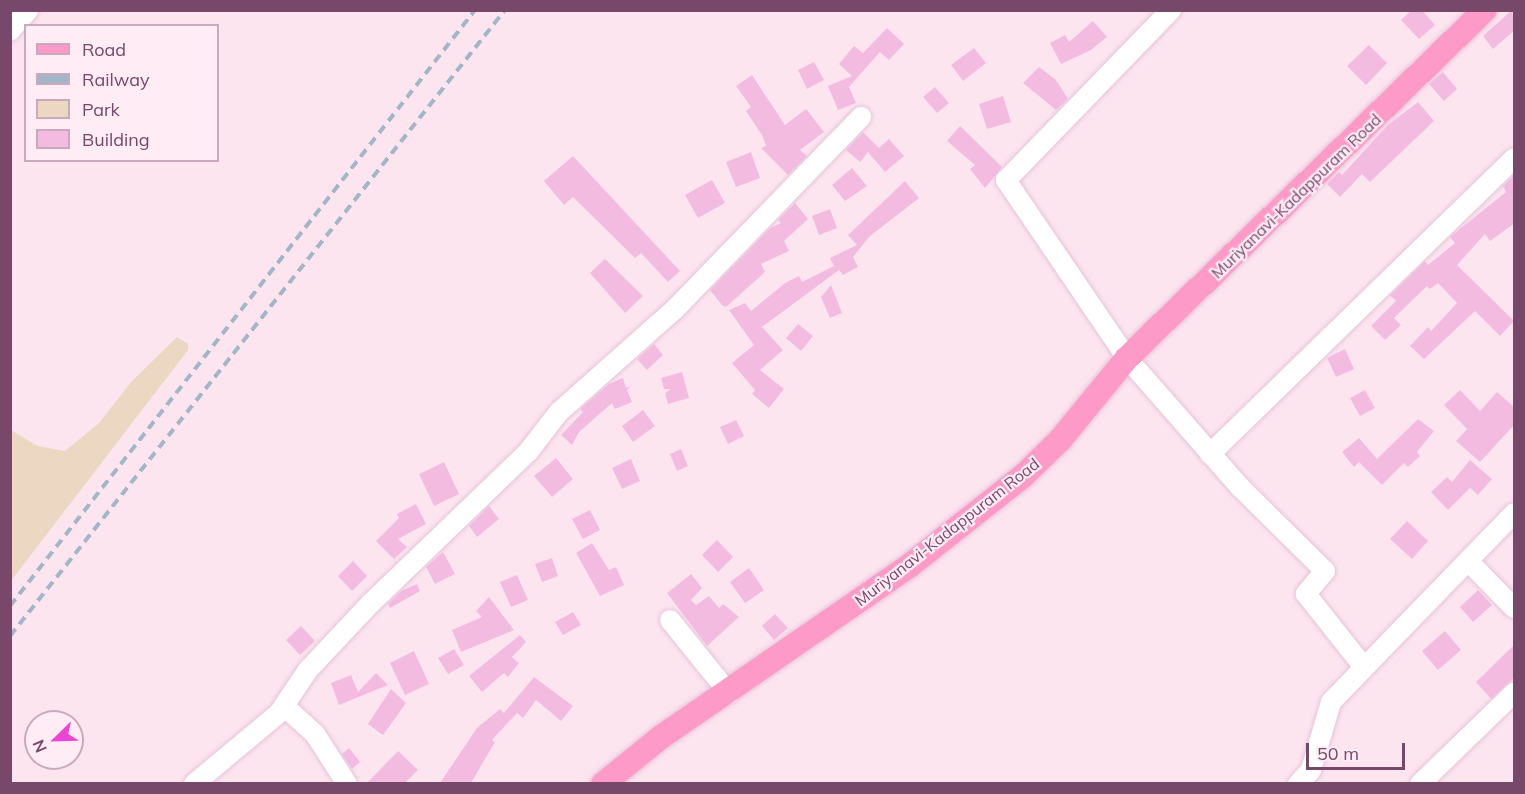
<!DOCTYPE html>
<html>
<head>
<meta charset="utf-8">
<style>
  body { margin:0 }
  #map { position:relative; width:1525px; height:794px; overflow:hidden; background:#fde5f0; font-family:Mulish,sans-serif }
  div>[style] { position:absolute }
  [style*='--x'] { left:calc(var(--x)*1px); top:calc(var(--y)*1px); width:calc(var(--w)*1px); rotate:calc(var(--a)*1deg) }
  .green>* { inset:0; background:#ecd8c2 }
  .building>* { inset:0; background:#f4bbe1 }
  .roads { filter:drop-shadow(0 0 2px #e7c4d9) drop-shadow(0 0 2px #e7c4d9) }
  .minor>* { height:20px; margin:-10px; padding:0 10px; transform-origin:10px; border-radius:10px; background:#fff }
  .major>* { height:24px; margin:-12px; padding:0 12px; transform-origin:12px; border-radius:12px; background:#fe9ac7 }
  .rail>* { height:4px; margin-top:-2px; transform-origin:0; background:repeating-linear-gradient(90deg,#a2b6c8 0 9px,transparent 0 15px) }
  span { translate:-50% -50%; white-space:nowrap; text-align:center; line-height:1.15; -webkit-text-stroke:4.5px #ffecf5; paint-order:stroke }
  .street-label { font-size:16px; color:#77486a }
  .frame { position:absolute; inset:0; border:12px solid #77486a; pointer-events:none }
  .legend { position:absolute; left:24px; top:24px; width:195px; height:138px; box-sizing:border-box; background:#ffecf5; border:2px solid #c9aabd; margin:0; padding:8px 10px; list-style:none; font-size:18px; color:#77486a }
  .legend li { display:flex; align-items:center; gap:12px; height:30px }
  .legend b { width:30px; border:2px solid #c9aabd }
  .north { position:absolute; left:24px; top:710px; width:60px; height:60px; box-sizing:border-box; background:#ffecf5; border:2px solid #c9aabd; border-radius:50%; rotate:247deg; font-size:16px; font-weight:700; line-height:24px; text-align:center; color:#77486a }
  .north::after { content:''; display:block; margin:auto; width:21px; height:27px; background:#ec44d3; clip-path:polygon(50% 0,100% 100%,50% 72%,0 100%) }
  .scale { position:absolute; left:1306px; top:743px; width:99px; height:27px; box-sizing:border-box; border:3px solid #77486a; border-top:0; padding-left:8px; font-size:18px; line-height:21px; white-space:nowrap; color:#77486a; -webkit-text-stroke:4px #ffecf5; paint-order:stroke }
</style>
</head>
<body>
<div id="map">
  <div class="green">
    <i style="clip-path:polygon(177px 337px,188px 344px,188px 350px,11px 581px,11px 430px,38px 446px,65px 451px,99px 423px,132px 381px)"></i>
  </div>
  <div class="building">
    <i style="clip-path:polygon(1412px 10px,1422px 10px,1435px 25px,1419px 39px,1401px 20px)"></i>
    <i style="clip-path:polygon(1512px 10px,1515px 30px,1493px 49px,1483px 36px)"></i>
    <i style="clip-path:polygon(1093px 21px,1107px 37px,1091px 50px,1061px 64px,1050px 43px,1065px 35px,1069px 42px)"></i>
    <i style="clip-path:polygon(887px 28px,904px 44px,889px 60px,880px 52px,849px 87px,856px 103px,838px 110px,828px 86px,852px 76px,839px 64px,854px 46px,863px 53px)"></i>
    <i style="clip-path:polygon(1369px 45px,1387px 63px,1366px 85px,1347px 66px)"></i>
    <i style="clip-path:polygon(974px 48px,986px 63px,963px 81px,951px 65px)"></i>
    <i style="clip-path:polygon(814px 62px,824px 80px,807px 89px,798px 70px)"></i>
    <i style="clip-path:polygon(1039px 67px,1056px 80px,1068px 99px,1056px 110px,1023px 83px)"></i>
    <i style="clip-path:polygon(1443px 72px,1457px 89px,1444px 101px,1429px 84px)"></i>
    <i style="clip-path:polygon(752px 75px,785px 125px,806px 109px,824px 132px,800px 150px,807px 156px,788px 175px,761px 148px,766px 146px,762px 135px,746px 111px,751px 107px,736px 86px)"></i>
    <i style="clip-path:polygon(935px 87px,949px 103px,937px 113px,923px 97px)"></i>
    <i style="clip-path:polygon(1003px 96px,1011px 122px,987px 129px,979px 104px)"></i>
    <i style="clip-path:polygon(1418px 102px,1434px 121px,1370px 182px,1362px 174px,1340px 197px,1327px 184px,1339px 172px,1342px 175px,1388px 125px)"></i>
    <i style="clip-path:polygon(960px 126px,1002px 167px,985px 188px,970px 169px,975px 165px,947px 141px)"></i>
    <i style="clip-path:polygon(863px 132px,879px 148px,889px 139px,904px 156px,885px 172px,868px 152px,860px 162px,846px 150px)"></i>
    <i style="clip-path:polygon(751px 152px,760px 178px,736px 187px,726px 162px)"></i>
    <i style="clip-path:polygon(573px 156px,680px 271px,668px 282px,641px 253px,635px 258px,573px 197px,564px 205px,544px 181px)"></i>
    <i style="clip-path:polygon(852px 168px,867px 186px,845px 201px,832px 185px)"></i>
    <i style="clip-path:polygon(1515px 174px,1515px 223px,1490px 241px,1485px 234px,1457px 265px,1514px 321px,1500px 336px,1475px 311px,1424px 359px,1410px 346px,1428px 327px,1431px 331px,1457px 303px,1438px 283px,1430px 289px,1427px 286px,1394px 318px,1401px 325px,1385px 340px,1371px 326px,1396px 301px,1390px 295px,1425px 261px,1428px 265px,1455px 243px,1450px 237px,1506px 192px,1503px 186px)"></i>
    <i style="clip-path:polygon(712px 180px,725px 203px,698px 218px,685px 195px)"></i>
    <i style="clip-path:polygon(905px 181px,919px 198px,870px 236px,853px 257px,858px 267px,843px 275px,839px 270px,762px 327px,783px 350px,760px 370px,784px 389px,769px 408px,752px 394px,755px 390px,732px 363px,754px 345px,729px 310px,745px 303px,751px 311px,785px 283px,799px 276px,802px 282px,834px 266px,830px 258px,857px 245px,848px 235px)"></i>
    <i style="clip-path:polygon(795px 203px,808px 219px,784px 241px,789px 251px,761px 264px,765px 272px,726px 307px,722px 305px,710px 290px,770px 228px,781px 223px,778px 220px)"></i>
    <i style="clip-path:polygon(830px 209px,837px 228px,819px 235px,812px 216px)"></i>
    <i style="clip-path:polygon(605px 259px,643px 296px,625px 313px,590px 273px)"></i>
    <i style="clip-path:polygon(831px 285px,842px 313px,830px 318px,821px 297px)"></i>
    <i style="clip-path:polygon(798px 324px,813px 336px,801px 351px,786px 338px)"></i>
    <i style="clip-path:polygon(654px 344px,663px 355px,647px 370px,637px 359px)"></i>
    <i style="clip-path:polygon(1345px 349px,1354px 369px,1336px 377px,1327px 358px)"></i>
    <i style="clip-path:polygon(682px 372px,689px 398px,668px 404px,665px 393px,671px 389px,664px 389px,661px 378px)"></i>
    <i style="clip-path:polygon(623px 378px,626px 388px,631px 386px,627px 390px,632px 402px,615px 409px,612px 403px,579px 432px,572px 445px,561px 435px,583px 412px,580px 409px,609px 384px)"></i>
    <i style="clip-path:polygon(1365px 390px,1375px 408px,1360px 416px,1350px 398px)"></i>
    <i style="clip-path:polygon(1460px 390px,1480px 411px,1497px 392px,1515px 408px,1515px 424px,1480px 462px,1456px 441px,1467px 429px,1444px 405px)"></i>
    <i style="clip-path:polygon(643px 410px,655px 426px,633px 442px,622px 426px)"></i>
    <i style="clip-path:polygon(1418px 419px,1434px 431px,1417px 452px,1420px 456px,1408px 467px,1404px 463px,1382px 485px,1359px 462px,1354px 467px,1342px 452px,1359px 438px,1377px 459px)"></i>
    <i style="clip-path:polygon(736px 420px,744px 436px,728px 444px,720px 427px)"></i>
    <i style="clip-path:polygon(681px 449px,688px 466px,677px 471px,670px 454px)"></i>
    <i style="clip-path:polygon(556px 458px,573px 479px,552px 497px,534px 476px)"></i>
    <i style="clip-path:polygon(631px 459px,640px 481px,622px 489px,612px 468px)"></i>
    <i style="clip-path:polygon(1470px 460px,1492px 479px,1478px 495px,1470px 488px,1448px 510px,1431px 492px,1447px 477px,1452px 482px)"></i>
    <i style="clip-path:polygon(444px 462px,459px 494px,434px 506px,419px 474px)"></i>
    <i style="clip-path:polygon(416px 504px,426px 524px,398px 539px,407px 547px,394px 559px,376px 541px,399px 518px,397px 514px)"></i>
    <i style="clip-path:polygon(489px 506px,499px 519px,477px 537px,469px 526px)"></i>
    <i style="clip-path:polygon(590px 510px,600px 530px,583px 539px,572px 519px)"></i>
    <i style="clip-path:polygon(1407px 521px,1428px 541px,1412px 559px,1390px 539px)"></i>
    <i style="clip-path:polygon(717px 540px,733px 557px,718px 572px,702px 555px)"></i>
    <i style="clip-path:polygon(592px 543px,609px 570px,616px 567px,624px 585px,600px 596px,576px 553px)"></i>
    <i style="clip-path:polygon(443px 552px,455px 574px,435px 584px,426px 567px)"></i>
    <i style="clip-path:polygon(552px 558px,558px 576px,542px 582px,535px 564px)"></i>
    <i style="clip-path:polygon(353px 561px,367px 576px,352px 591px,338px 576px)"></i>
    <i style="clip-path:polygon(749px 568px,764px 590px,745px 603px,730px 582px)"></i>
    <i style="clip-path:polygon(691px 574px,702px 588px,691px 600px,696px 605px,709px 596px,719px 608px,723px 604px,739px 617px,707px 646px,667px 593px)"></i>
    <i style="clip-path:polygon(517px 575px,528px 600px,511px 607px,500px 582px)"></i>
    <i style="clip-path:polygon(417px 584px,420px 591px,390px 608px,388px 604px,401px 591px)"></i>
    <i style="clip-path:polygon(1478px 590px,1492px 605px,1473px 622px,1460px 607px)"></i>
    <i style="clip-path:polygon(489px 597px,514px 630px,461px 652px,452px 630px,482px 617px,476px 611px)"></i>
    <i style="clip-path:polygon(573px 612px,581px 625px,563px 635px,555px 622px)"></i>
    <i style="clip-path:polygon(775px 614px,788px 628px,774px 640px,762px 626px)"></i>
    <i style="clip-path:polygon(301px 626px,315px 641px,300px 655px,286px 640px)"></i>
    <i style="clip-path:polygon(1445px 631px,1461px 650px,1438px 670px,1422px 651px)"></i>
    <i style="clip-path:polygon(520px 635px,526px 642px,512px 657px,519px 663px,508px 677px,504px 673px,482px 692px,469px 676px)"></i>
    <i style="clip-path:polygon(1515px 644px,1515px 677px,1491px 699px,1476px 682px)"></i>
    <i style="clip-path:polygon(454px 649px,464px 665px,448px 674px,438px 658px)"></i>
    <i style="clip-path:polygon(414px 651px,429px 684px,405px 695px,390px 663px)"></i>
    <i style="clip-path:polygon(376px 673px,388px 685px,339px 705px,331px 683px,351px 675px,358px 692px)"></i>
    <i style="clip-path:polygon(534px 677px,573px 706px,561px 721px,536px 700px,523px 718px,517px 713px,492px 740px,495px 742px,471px 783px,440px 783px,477px 728px,500px 709px,504px 713px)"></i>
    <i style="clip-path:polygon(391px 689px,406px 703px,383px 735px,368px 724px)"></i>
    <i style="clip-path:polygon(349px 748px,360px 762px,352px 769px,342px 754px)"></i>
    <i style="clip-path:polygon(398px 751px,418px 770px,405px 783px,367px 783px)"></i>
  </div>
  <div class="roads">
    <div class="minor">
      <i style="--x:1171;--y:10;--w:237;--a:134.1"></i>
      <i style="--x:1006;--y:180;--w:215;--a:55.8"></i>
      <i style="--x:1127;--y:358;--w:173;--a:48.8"></i>
      <i style="--x:1241;--y:488;--w:118;--a:44.7"></i>
      <i style="--x:1325;--y:571;--w:30;--a:130"></i>
      <i style="--x:1306;--y:594;--w:92;--a:51.6"></i>
      <i style="--x:10;--y:31;--w:28;--a:-49"></i>
      <i style="--x:1210;--y:454;--w:424;--a:-44.2"></i>
      <i style="--x:1468;--y:561;--w:66;--a:45.6"></i>
      <i style="--x:670;--y:620;--w:94;--a:51.1"></i>
      <i style="--x:284;--y:706;--w:42;--a:42.1"></i>
      <i style="--x:315;--y:734;--w:59;--a:57.4"></i>
      <i style="--x:194;--y:784;--w:111;--a:-39.9"></i>
      <i style="--x:279;--y:713;--w:52;--a:-56"></i>
      <i style="--x:308;--y:670;--w:92;--a:-46.8"></i>
      <i style="--x:371;--y:603;--w:218;--a:-43.9"></i>
      <i style="--x:528;--y:452;--w:51;--a:-52.2"></i>
      <i style="--x:559;--y:412;--w:154;--a:-41.6"></i>
      <i style="--x:674;--y:310;--w:269;--a:-45.9"></i>
      <i style="--x:1298;--y:784;--w:19;--a:-47"></i>
      <i style="--x:1311;--y:770;--w:71;--a:-73.6"></i>
      <i style="--x:1331;--y:702;--w:263;--a:-45.9"></i>
      <i style="--x:1420;--y:784;--w:131;--a:-44.1"></i>
    </div>
    <div class="major">
      <i style="--x:603;--y:784;--w:75;--a:-39"></i>
      <i style="--x:661;--y:737;--w:301;--a:-34.6"></i>
      <i style="--x:909;--y:566;--w:145;--a:-38.3"></i>
      <i style="--x:1023;--y:476;--w:52;--a:-44.2"></i>
      <i style="--x:1060;--y:440;--w:106;--a:-50.7"></i>
      <i style="--x:1127;--y:358;--w:499;--a:-44.2"></i>
    </div>
  </div>
  <div class="rail">
    <i style="--x:10;--y:606;--w:756;--a:-52.04"></i>
    <i style="--x:10;--y:636;--w:798;--a:-51.67"></i>
  </div>
  <div class="street-label">
    <span style="left:1296px;top:196px;rotate:-44deg">Muriyanavi-Kadappuram Road</span>
    <span style="left:947px;top:532px;rotate:-38deg">Muriyanavi-Kadappuram Road</span>
  </div>
  <div class="frame"></div>
  <ul class="legend">
  <li><b style="height:8px;background:#fe9ac7"></b>Road</li>
  <li><b style="height:8px;background:#a2b6c8"></b>Railway</li>
  <li><b style="height:16px;background:#ecd8c2"></b>Park</li>
  <li><b style="height:16px;background:#f4bbe1"></b>Building</li>
  </ul>
  <div class="north">N</div>
  <div class="scale">50 m</div>
</div>
</body>
</html>
